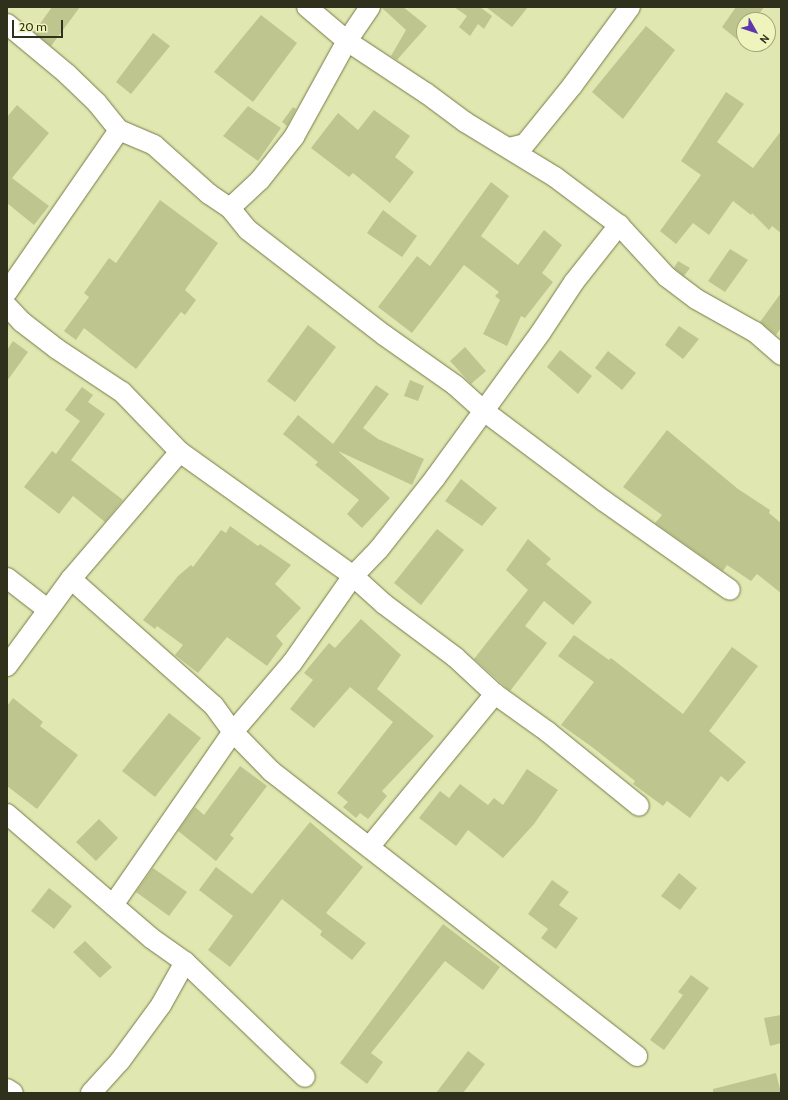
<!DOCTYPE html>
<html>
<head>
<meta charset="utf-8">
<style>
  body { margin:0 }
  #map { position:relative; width:788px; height:1100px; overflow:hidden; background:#e1e7b0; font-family:Cabin,sans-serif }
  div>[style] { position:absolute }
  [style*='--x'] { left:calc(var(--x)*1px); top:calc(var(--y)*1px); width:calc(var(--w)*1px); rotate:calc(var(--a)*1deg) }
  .building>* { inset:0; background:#bfc58f }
  .roads { filter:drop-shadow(0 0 1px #767a47) drop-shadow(0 0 1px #767a47) }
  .street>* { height:20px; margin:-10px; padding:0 10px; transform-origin:10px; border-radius:10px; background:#fff }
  span { translate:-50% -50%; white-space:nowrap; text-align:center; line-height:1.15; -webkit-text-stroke:3px #eef4bc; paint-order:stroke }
  .frame { position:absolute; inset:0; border:8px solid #2f311c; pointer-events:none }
  .north { position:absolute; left:736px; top:12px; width:40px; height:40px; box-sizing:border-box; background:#eef4bc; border:1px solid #a2a67c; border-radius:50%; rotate:129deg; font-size:11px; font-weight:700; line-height:16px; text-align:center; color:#2f311c }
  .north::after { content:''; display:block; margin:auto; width:14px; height:18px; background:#5e37af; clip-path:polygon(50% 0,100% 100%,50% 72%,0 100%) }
  .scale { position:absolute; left:12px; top:20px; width:51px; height:18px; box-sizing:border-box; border:2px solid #2f311c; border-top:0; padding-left:5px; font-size:12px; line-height:14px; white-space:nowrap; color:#2f311c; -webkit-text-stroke:3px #eef4bc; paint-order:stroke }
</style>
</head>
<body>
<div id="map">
  <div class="building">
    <i style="clip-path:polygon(52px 7px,80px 7px,51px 46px,34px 32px)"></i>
    <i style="clip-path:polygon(381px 7px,403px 7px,427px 26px,397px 60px,391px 56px,406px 30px)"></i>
    <i style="clip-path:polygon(454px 7px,480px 7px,492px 16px,484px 29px,478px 24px,470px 36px,459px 27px,467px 16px)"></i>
    <i style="clip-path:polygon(486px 7px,528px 7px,512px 27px)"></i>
    <i style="clip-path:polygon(736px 7px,764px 7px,755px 20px,744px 20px,744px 45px,722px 27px)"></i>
    <i style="clip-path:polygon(261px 15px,297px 43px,253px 102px,214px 72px)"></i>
    <i style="clip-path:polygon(646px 26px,675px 50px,623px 119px,592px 92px)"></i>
    <i style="clip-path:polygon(153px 33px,170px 46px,131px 94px,116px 82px)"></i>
    <i style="clip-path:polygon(726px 92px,744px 104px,717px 142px,753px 168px,781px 131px,781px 233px,772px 226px,769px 230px,752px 213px,751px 215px,733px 201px,709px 235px,693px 223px,676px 244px,660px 231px,701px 175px,681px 161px)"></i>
    <i style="clip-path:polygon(17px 105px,49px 133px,12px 178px,49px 206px,34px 225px,7px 203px,7px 117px)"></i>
    <i style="clip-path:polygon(248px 106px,281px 128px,258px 161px,223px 136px)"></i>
    <i style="clip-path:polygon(293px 107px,296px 109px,287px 126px,282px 122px)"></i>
    <i style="clip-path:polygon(374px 110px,410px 136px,395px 157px,414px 172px,390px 203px,353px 173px,349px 177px,311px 148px,338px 113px,358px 130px)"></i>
    <i style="clip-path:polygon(491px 182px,509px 196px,481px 236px,518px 265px,544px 230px,562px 245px,542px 273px,553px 282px,525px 318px,521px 316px,507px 346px,483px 334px,500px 300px,495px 296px,499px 292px,464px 265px,412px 333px,378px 307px,417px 256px,430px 266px)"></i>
    <i style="clip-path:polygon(160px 200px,218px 243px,185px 290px,196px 300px,185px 315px,181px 312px,136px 369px,84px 328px,76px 340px,64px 331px,89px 297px,84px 293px,109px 258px,116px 263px)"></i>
    <i style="clip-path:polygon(383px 210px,417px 236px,402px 257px,367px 233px)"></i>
    <i style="clip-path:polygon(730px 249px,748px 260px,725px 292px,708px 281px)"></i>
    <i style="clip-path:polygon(678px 261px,690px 268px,684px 276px,674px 268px)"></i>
    <i style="clip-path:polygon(781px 293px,781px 328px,776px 335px,760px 322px)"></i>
    <i style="clip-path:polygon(308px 325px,336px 347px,295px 402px,267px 381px)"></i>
    <i style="clip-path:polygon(679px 326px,699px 339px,683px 359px,665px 345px)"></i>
    <i style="clip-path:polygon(13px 341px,28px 352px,7px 381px,7px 350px)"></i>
    <i style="clip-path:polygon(465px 347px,486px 371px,471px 384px,450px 361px)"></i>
    <i style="clip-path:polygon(560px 350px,592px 376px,578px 394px,547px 367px)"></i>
    <i style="clip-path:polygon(608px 351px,636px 373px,622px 390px,595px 368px)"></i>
    <i style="clip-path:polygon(410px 380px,424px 386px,418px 401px,404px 396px)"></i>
    <i style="clip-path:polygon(376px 385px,389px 394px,363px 428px,378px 439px,424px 459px,412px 485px,338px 451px,390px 498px,362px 528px,347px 514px,359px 500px,315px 465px,318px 462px,283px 434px,298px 415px,333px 444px)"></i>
    <i style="clip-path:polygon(82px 387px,93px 395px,88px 402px,105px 414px,71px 460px,123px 500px,105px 522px,73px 496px,59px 514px,24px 487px,52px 451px,56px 454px,80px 421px,65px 410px)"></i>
    <i style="clip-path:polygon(667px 430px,738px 489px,770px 510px,769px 513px,781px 523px,781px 593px,757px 574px,751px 581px,727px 565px,723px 571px,655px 523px,662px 515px,623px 487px)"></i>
    <i style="clip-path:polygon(461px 479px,497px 508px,482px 526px,445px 501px)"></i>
    <i style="clip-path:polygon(230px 526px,258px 546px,260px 544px,291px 565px,275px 584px,301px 608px,276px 636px,283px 644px,267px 666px,227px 637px,198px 673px,175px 655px,183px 645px,157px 626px,155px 629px,143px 620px,178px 576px,191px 565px,193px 567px,221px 530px,226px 533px)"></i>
    <i style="clip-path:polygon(437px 529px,464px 550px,421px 605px,394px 583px)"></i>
    <i style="clip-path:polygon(528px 539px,551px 559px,546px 564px,592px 602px,573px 625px,544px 601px,525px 626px,547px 643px,510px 691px,474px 659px,528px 590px,506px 570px)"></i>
    <i style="clip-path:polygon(361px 619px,401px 655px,377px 689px,434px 736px,382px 791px,387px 796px,368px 819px,360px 813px,356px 818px,343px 807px,348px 802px,337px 793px,393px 722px,350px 687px,314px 728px,290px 709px,313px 680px,304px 673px,329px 643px,335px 648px)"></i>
    <i style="clip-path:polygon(574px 635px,609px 660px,611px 658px,683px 714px,732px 647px,758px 666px,709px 731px,746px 762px,728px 782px,721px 776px,690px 818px,667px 801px,663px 806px,633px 784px,635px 781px,592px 747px,561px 725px,594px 682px,558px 656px)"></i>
    <i style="clip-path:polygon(13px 698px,43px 722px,40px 726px,78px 755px,37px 809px,7px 786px,7px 706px)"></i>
    <i style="clip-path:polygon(169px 713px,201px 738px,155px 797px,122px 771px)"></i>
    <i style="clip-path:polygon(240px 766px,267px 786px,230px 835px,234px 838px,216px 861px,178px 831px,195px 807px,204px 815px)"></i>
    <i style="clip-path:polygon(527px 769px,558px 790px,534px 824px,503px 858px,468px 830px,456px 846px,419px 818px,440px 791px,449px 798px,460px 784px,488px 805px,494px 798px,503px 805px)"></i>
    <i style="clip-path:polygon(99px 819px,118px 838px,96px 861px,76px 842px)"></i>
    <i style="clip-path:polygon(310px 822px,363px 867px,326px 913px,366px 943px,352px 960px,320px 935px,322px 931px,282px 899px,230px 967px,208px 950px,233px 916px,199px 890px,216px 867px,252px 894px)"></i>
    <i style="clip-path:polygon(153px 868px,187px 892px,169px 916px,136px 892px)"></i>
    <i style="clip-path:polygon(679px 873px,697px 888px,680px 910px,661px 896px)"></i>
    <i style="clip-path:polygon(552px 880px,569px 892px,559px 905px,578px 918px,556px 949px,541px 938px,548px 929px,528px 914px)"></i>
    <i style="clip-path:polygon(49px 888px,72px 906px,54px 929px,31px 911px)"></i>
    <i style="clip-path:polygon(443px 924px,500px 967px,483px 990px,445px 961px,371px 1053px,383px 1062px,367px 1084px,340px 1063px)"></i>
    <i style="clip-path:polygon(85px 941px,112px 967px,100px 978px,73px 952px)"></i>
    <i style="clip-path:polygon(691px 975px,709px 988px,664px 1050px,650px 1040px,683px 995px,678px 992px)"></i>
    <i style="clip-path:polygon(781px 1015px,781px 1043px,770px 1046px,764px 1018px)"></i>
    <i style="clip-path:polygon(468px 1051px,485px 1064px,463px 1093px,436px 1093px)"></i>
    <i style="clip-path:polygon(776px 1073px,781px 1093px,713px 1093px,713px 1089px)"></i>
  </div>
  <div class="roads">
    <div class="street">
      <i style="--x:307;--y:7;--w:52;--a:40.4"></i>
      <i style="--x:347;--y:41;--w:95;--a:33.4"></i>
      <i style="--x:426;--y:93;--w:49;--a:36.6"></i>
      <i style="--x:465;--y:122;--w:105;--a:31.4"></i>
      <i style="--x:555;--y:177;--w:80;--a:36.9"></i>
      <i style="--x:619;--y:225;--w:71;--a:47.3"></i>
      <i style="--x:667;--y:277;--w:36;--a:37"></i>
      <i style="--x:696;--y:299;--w:68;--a:29.2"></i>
      <i style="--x:755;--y:332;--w:35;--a:41"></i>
      <i style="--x:7;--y:24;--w:78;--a:39.8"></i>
      <i style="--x:67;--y:74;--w:42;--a:44"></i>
      <i style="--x:97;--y:103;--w:35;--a:51"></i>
      <i style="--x:119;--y:130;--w:38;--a:23"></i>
      <i style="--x:154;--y:145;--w:74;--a:41.7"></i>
      <i style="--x:209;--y:194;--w:25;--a:34"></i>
      <i style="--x:230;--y:208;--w:28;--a:51"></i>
      <i style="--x:248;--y:230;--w:172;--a:37.7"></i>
      <i style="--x:384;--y:335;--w:87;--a:35.2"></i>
      <i style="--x:455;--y:385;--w:39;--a:42"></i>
      <i style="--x:484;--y:411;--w:150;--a:36.9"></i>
      <i style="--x:604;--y:501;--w:154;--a:35.2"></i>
      <i style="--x:509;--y:148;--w:16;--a:-14"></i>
      <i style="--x:525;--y:144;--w:75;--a:-51"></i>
      <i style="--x:572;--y:86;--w:98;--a:-53.7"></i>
      <i style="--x:230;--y:208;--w:41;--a:-43"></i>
      <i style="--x:260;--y:180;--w:55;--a:-51.7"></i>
      <i style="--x:294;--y:137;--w:110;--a:-61.1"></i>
      <i style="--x:347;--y:41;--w:41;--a:-55.9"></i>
      <i style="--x:7;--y:292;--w:197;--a:-55.3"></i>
      <i style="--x:7;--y:306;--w:22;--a:47"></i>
      <i style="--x:22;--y:322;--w:44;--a:37.6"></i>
      <i style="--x:57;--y:349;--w:78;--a:33.5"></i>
      <i style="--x:122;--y:392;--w:83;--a:46"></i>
      <i style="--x:180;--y:452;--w:213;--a:35.6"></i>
      <i style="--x:353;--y:576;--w:42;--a:42.1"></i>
      <i style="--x:384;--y:604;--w:89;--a:36.7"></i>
      <i style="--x:455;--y:657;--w:54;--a:42.8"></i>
      <i style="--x:495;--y:694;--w:65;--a:35.6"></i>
      <i style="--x:548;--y:732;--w:117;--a:39.1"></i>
      <i style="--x:7;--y:578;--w:51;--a:37.8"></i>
      <i style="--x:71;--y:579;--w:191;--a:41.6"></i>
      <i style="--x:214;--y:706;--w:32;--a:54"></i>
      <i style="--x:233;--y:732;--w:54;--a:45.7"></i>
      <i style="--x:271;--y:771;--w:464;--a:37.9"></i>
      <i style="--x:7;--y:666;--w:108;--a:-53.7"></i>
      <i style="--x:71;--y:579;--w:167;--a:-49.4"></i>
      <i style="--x:7;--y:814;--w:190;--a:40.7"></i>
      <i style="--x:151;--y:938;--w:42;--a:35.2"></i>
      <i style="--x:185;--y:962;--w:166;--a:43.8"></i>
      <i style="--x:370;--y:846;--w:197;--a:-50.6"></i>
      <i style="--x:113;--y:905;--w:211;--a:-55.3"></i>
      <i style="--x:233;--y:732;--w:91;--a:-49.5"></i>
      <i style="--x:292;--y:663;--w:106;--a:-55"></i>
      <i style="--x:353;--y:576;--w:37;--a:-46"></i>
      <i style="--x:379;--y:549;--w:90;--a:-51.7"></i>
      <i style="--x:435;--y:478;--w:180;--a:-54"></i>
      <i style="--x:541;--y:332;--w:60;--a:-56.6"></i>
      <i style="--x:574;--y:282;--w:73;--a:-51.7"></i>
      <i style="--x:7;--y:1089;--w:7;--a:34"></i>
      <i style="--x:91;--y:1093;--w:43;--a:-47.8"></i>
      <i style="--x:120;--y:1061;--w:69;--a:-53.8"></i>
      <i style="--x:161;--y:1005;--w:49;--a:-60.8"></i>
    </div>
  </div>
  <div class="frame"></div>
  <div class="north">N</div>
  <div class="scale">20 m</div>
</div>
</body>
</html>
